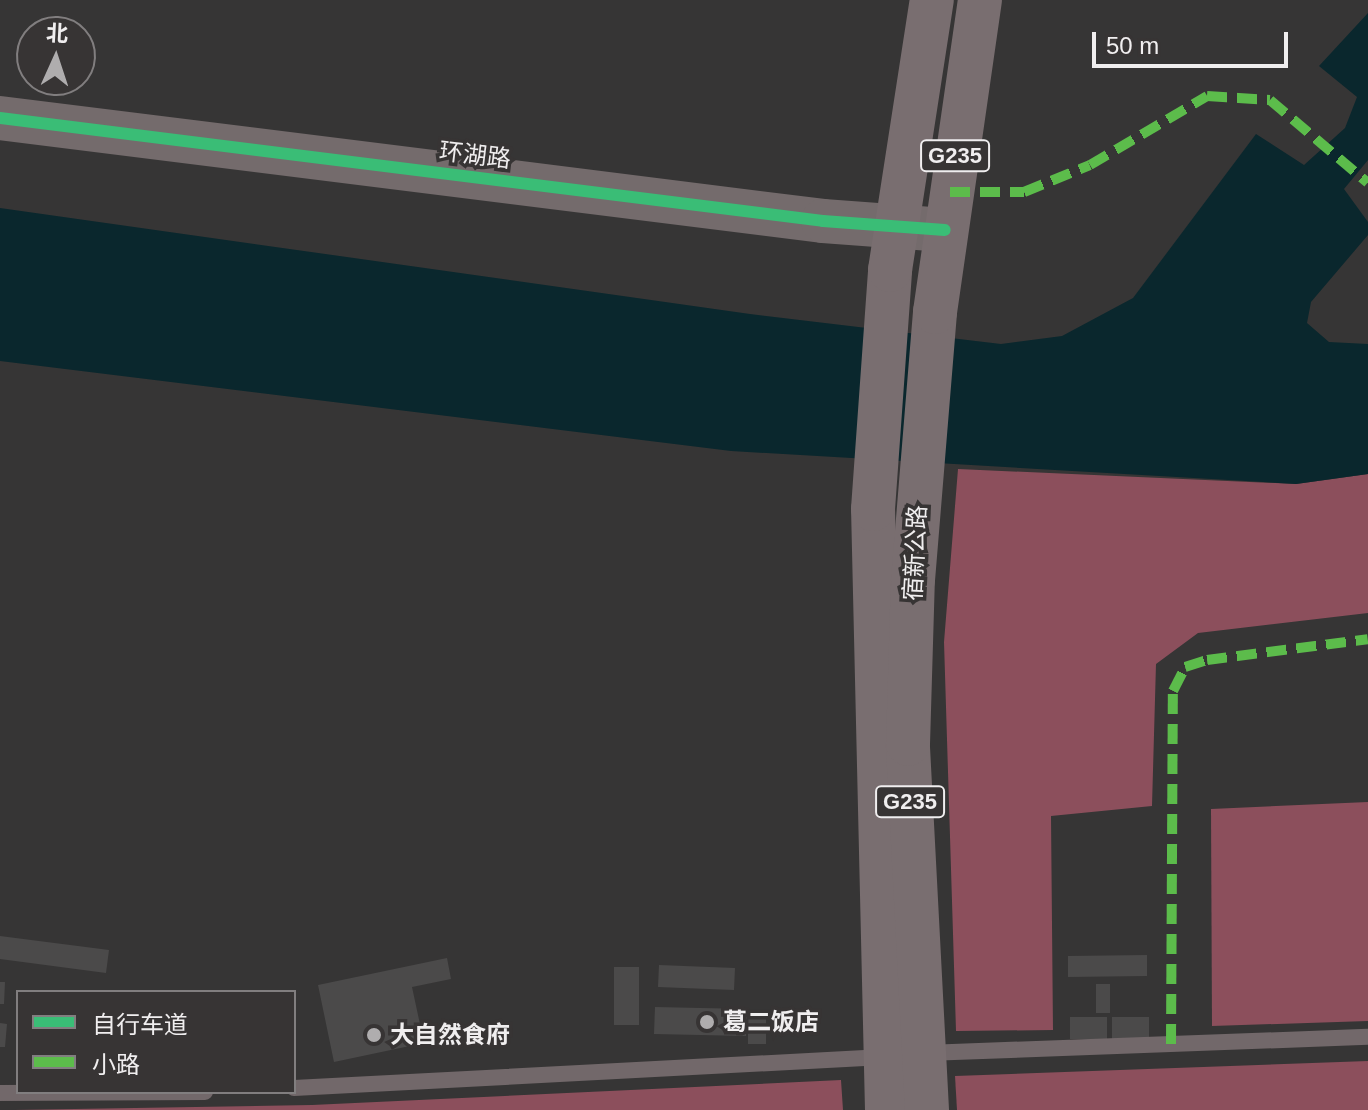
<!DOCTYPE html>
<html>
<head>
<meta charset="utf-8">
<style>
  body { margin:0 }
  #map { position:relative; width:1368px; height:1110px; overflow:hidden; background:#363535; font-family:Arial,"Noto Sans SC",sans-serif }
  div>[style] { position:absolute }
  [style*='--x'] { left:calc(var(--x)*1px); top:calc(var(--y)*1px); width:calc(var(--w)*1px); rotate:calc(var(--a)*1deg) }
  .forest>* { inset:0; background:#8c4f5c }
  .water>* { inset:0; background:#0a272d }
  .building>* { inset:0; background:#4b4a4a }
  .lane>* { height:16px; margin:-8px; padding:0 8px; transform-origin:8px; border-radius:8px; background:#72686a }
  .secondary>* { height:44px; margin:-22px; padding:0 22px; transform-origin:22px; border-radius:22px; background:#746b6c }
  .highway>* { height:44px; margin:-22px; padding:0 22px; transform-origin:22px; border-radius:22px; background:#796e70 }
  .quiet>* { height:10px; margin-top:-5px; transform-origin:0; background:repeating-linear-gradient(90deg,#5cbc4b 0 20px,transparent 0 30px) }
  .cycleway>* { height:12px; margin:-6px; padding:0 6px; transform-origin:6px; border-radius:6px; background:#3abd76 }
  .dots>* { width:22px; height:22px; translate:-50% -50%; box-sizing:border-box; border:4px solid #373434; border-radius:50% }
  span { translate:-50% -50%; white-space:nowrap; text-align:center; line-height:1.15; -webkit-text-stroke:7px #373434; paint-order:stroke }
  .shield-label span { padding:2px 6px; background:#373434; border:2px solid; border-radius:6px; -webkit-text-stroke-width:0 }
  .shield-label { font-size:22px; color:#f0eeef; font-weight:700 }
  .street-label { font-size:24px; color:#f0eeef }
  .poi-label { font-size:24px; color:#f0eeef; font-weight:700 }
  .left { translate:0 -50%; text-align:left }
  .legend { position:absolute; left:16px; top:990px; width:280px; height:104px; box-sizing:border-box; background:#373434; border:2px solid #817e7f; margin:0; padding:10px 14px; list-style:none; font-size:24px; color:#f0eeef }
  .legend li { display:flex; align-items:center; gap:16px; height:40px }
  .legend b { width:40px; border:2px solid #817e7f }
  .north { position:absolute; left:16px; top:16px; width:80px; height:80px; box-sizing:border-box; background:#373434; border:2px solid #817e7f; border-radius:50%; rotate:3deg; font-size:22px; font-weight:700; line-height:32px; text-align:center; color:#f0eeef }
  .north::after { content:''; display:block; margin:auto; width:28px; height:36px; background:#afadae; clip-path:polygon(50% 0,100% 100%,50% 72%,0 100%) }
  .scale { position:absolute; left:1092px; top:32px; width:196px; height:36px; box-sizing:border-box; border:4px solid #f0eeef; border-top:0; padding-left:10px; font-size:24px; line-height:28px; white-space:nowrap; color:#f0eeef; -webkit-text-stroke:6px #373434; paint-order:stroke }
</style>
</head>
<body>
<div id="map">
  <div class="forest">
    <i style="clip-path:polygon(958px 469px,1296px 484px,1368px 474px,1368px 613px,1198px 633px,1156px 664px,1152px 806px,1051px 816px,1053px 1030px,956px 1031px,944px 642px)"></i>
    <i style="clip-path:polygon(1368px 802px,1368px 1021px,1212px 1026px,1211px 809px)"></i>
    <i style="clip-path:polygon(1368px 1061px,1368px 1110px,957px 1110px,955px 1076px)"></i>
    <i style="clip-path:polygon(841px 1080px,843px 1110px,14px 1110px,312px 1105px)"></i>
  </div>
  <div class="water">
    <i style="clip-path:polygon(1368px 13px,1368px 160px,1344px 189px,1368px 222px,1368px 235px,1311px 302px,1307px 323px,1329px 342px,1368px 344px,1368px 474px,1296px 484px,731px 451px,0 361px,0 208px,750px 314px,1001px 344px,1062px 336px,1133px 298px,1256px 134px,1304px 165px,1345px 128px,1357px 97px,1319px 66px)"></i>
  </div>
  <div class="building">
    <i style="clip-path:polygon(0 936px,109px 950px,106px 973px,0 959px)"></i>
    <i style="clip-path:polygon(1147px 955px,1147px 976px,1068px 977px,1068px 956px)"></i>
    <i style="clip-path:polygon(447px 958px,451px 979px,412px 987px,424px 1043px,334px 1062px,318px 985px)"></i>
    <i style="clip-path:polygon(659px 965px,735px 968px,734px 990px,658px 987px)"></i>
    <i style="clip-path:polygon(614px 967px,639px 967px,639px 1025px,614px 1025px)"></i>
    <i style="clip-path:polygon(0 982px,5px 982px,4px 1004px,0 1004px)"></i>
    <i style="clip-path:polygon(1096px 984px,1110px 984px,1110px 1013px,1096px 1013px)"></i>
    <i style="clip-path:polygon(655px 1007px,747px 1009px,746px 1036px,654px 1034px)"></i>
    <i style="clip-path:polygon(748px 1010px,766px 1010px,766px 1044px,748px 1044px)"></i>
    <i style="clip-path:polygon(1070px 1017px,1107px 1017px,1107px 1039px,1070px 1039px)"></i>
    <i style="clip-path:polygon(1112px 1017px,1149px 1017px,1149px 1039px,1112px 1039px)"></i>
    <i style="clip-path:polygon(0 1023px,7px 1024px,5px 1047px,0 1047px)"></i>
  </div>
  <div class="lane">
    <i style="--x:926;--y:1053;--w:442;--a:-2.1"></i>
    <i style="--x:294;--y:1088;--w:590;--a:-3.01"></i>
    <i style="--x:0;--y:1093;--w:205;--a:-0.3"></i>
  </div>
  <div class="secondary">
    <i style="--x:0;--y:118;--w:829;--a:7.13"></i>
    <i style="--x:823;--y:221;--w:122;--a:4.2"></i>
  </div>
  <div class="highway">
    <i style="--x:887;--y:1110;--w:601;--a:-91.33"></i>
    <i style="--x:873;--y:509;--w:240;--a:-85.9"></i>
    <i style="--x:890;--y:270;--w:273;--a:-81.2"></i>
    <i style="--x:927;--y:1110;--w:366;--a:-93"></i>
    <i style="--x:908;--y:744;--w:164;--a:-88.3"></i>
    <i style="--x:913;--y:580;--w:269;--a:-85.3"></i>
    <i style="--x:935;--y:312;--w:315;--a:-81.8"></i>
  </div>
  <div class="quiet">
    <i style="--x:950;--y:192;--w:74;--a:0"></i>
    <i style="--x:1024;--y:192;--w:71;--a:-22.2"></i>
    <i style="--x:1090;--y:165;--w:136;--a:-30.5"></i>
    <i style="--x:1207;--y:96;--w:63;--a:3.6"></i>
    <i style="--x:1270;--y:100;--w:128;--a:40.3"></i>
    <i style="--x:1171;--y:1044;--w:353;--a:-89.7"></i>
    <i style="--x:1173;--y:691;--w:27;--a:-63"></i>
    <i style="--x:1185;--y:667;--w:23;--a:-18"></i>
    <i style="--x:1207;--y:660;--w:162;--a:-7.4"></i>
  </div>
  <div class="cycleway">
    <i style="--x:0;--y:118;--w:829;--a:7.13"></i>
    <i style="--x:823;--y:221;--w:122;--a:4.2"></i>
  </div>
  <div class="dots">
    <i style="left:707px;top:1022px;background:#afadae"></i>
    <i style="left:374px;top:1035px;background:#afadae"></i>
  </div>
  <div class="shield-label">
    <span style="left:955px;top:156px">G235</span>
    <span style="left:910px;top:802px">G235</span>
  </div>
  <div class="street-label">
    <span style="left:475px;top:155px;rotate:7deg">环湖路</span>
    <span style="left:915px;top:553px;rotate:-87deg">宿新公路</span>
  </div>
  <div class="poi-label">
    <span class="left" style="left:723px;top:1022px">葛二饭店</span>
    <span class="left" style="left:390px;top:1035px">大自然食府</span>
  </div>
  <ul class="legend">
  <li><b style="height:10px;background:#3abd76"></b>自行车道</li>
  <li><b style="height:10px;background:#5cbc4b"></b>小路</li>
  </ul>
  <div class="north">北</div>
  <div class="scale">50 m</div>
</div>
</body>
</html>
